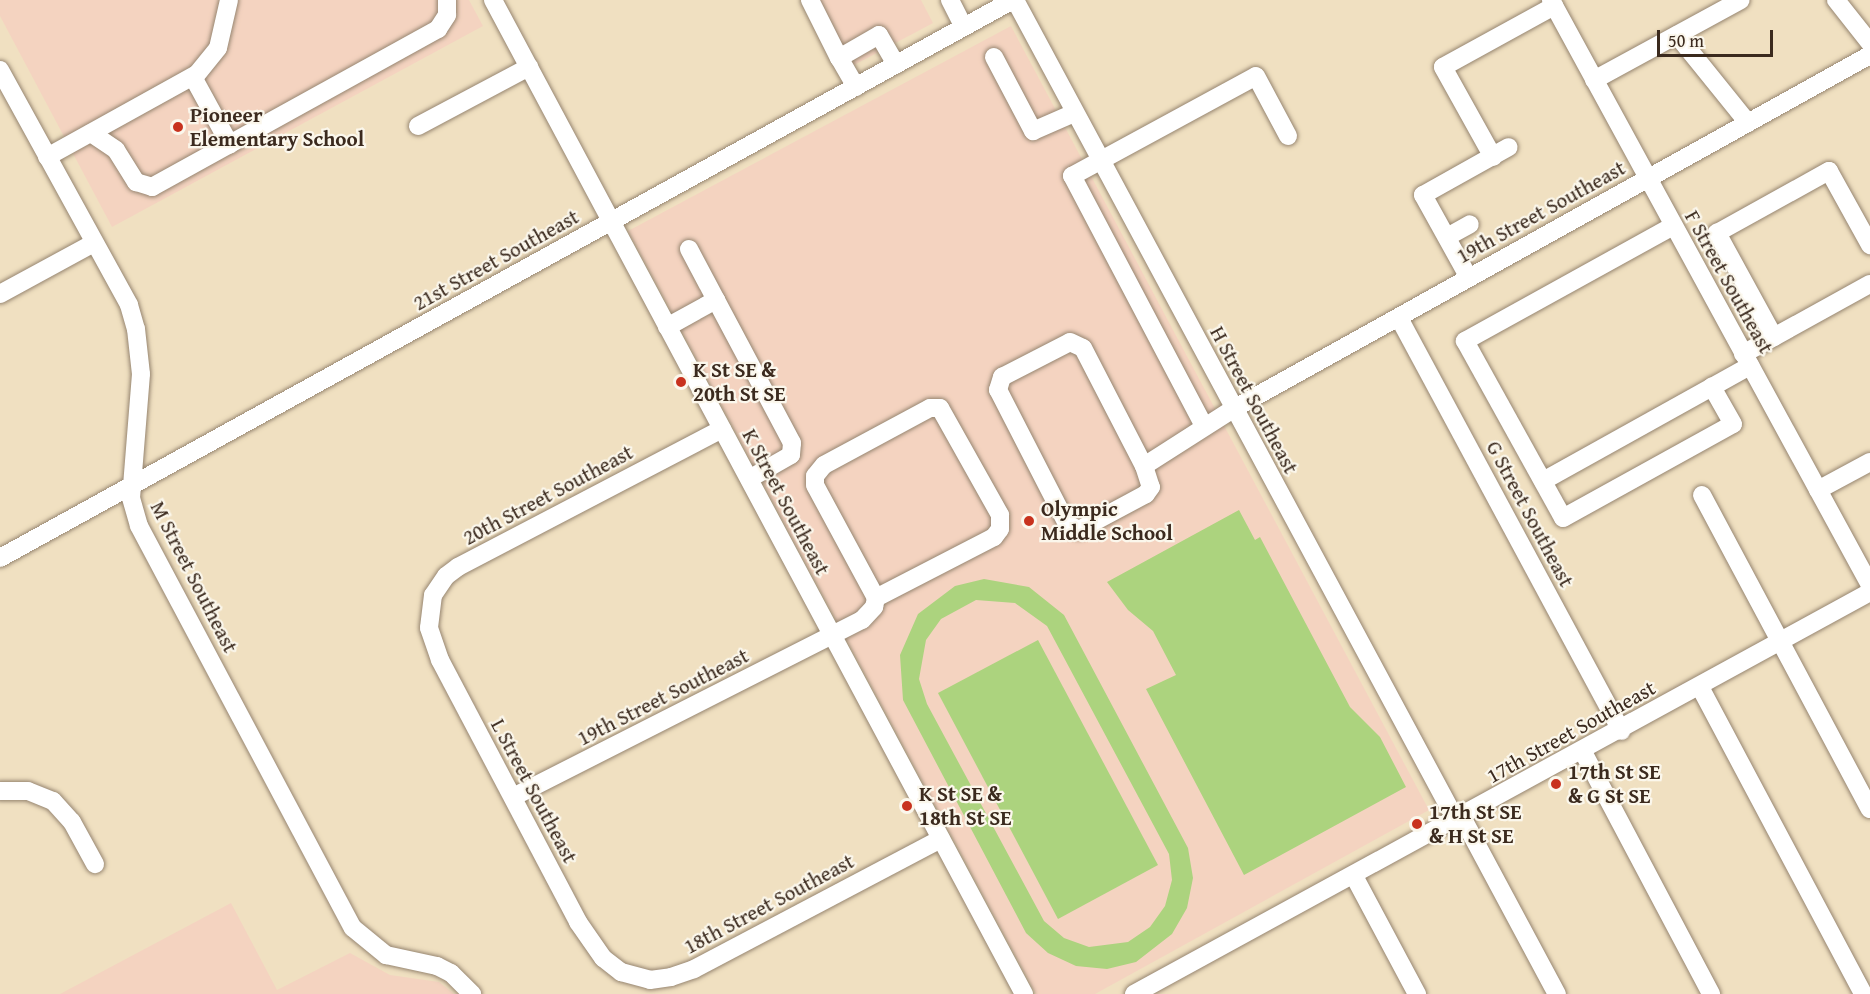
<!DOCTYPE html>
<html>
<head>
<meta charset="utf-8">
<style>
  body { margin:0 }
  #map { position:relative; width:1870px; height:994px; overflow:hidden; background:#f0e0c1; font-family:"Gentium Book Plus",serif }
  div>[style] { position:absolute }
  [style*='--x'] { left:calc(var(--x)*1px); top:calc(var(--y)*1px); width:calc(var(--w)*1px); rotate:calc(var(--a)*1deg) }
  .built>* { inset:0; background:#f4d3c0 }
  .green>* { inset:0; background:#acd37e }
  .roads { filter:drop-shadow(0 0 2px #968570) drop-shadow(0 0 2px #968570) }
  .minor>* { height:18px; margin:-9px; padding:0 9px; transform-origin:9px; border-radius:9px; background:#fff }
  .dots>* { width:16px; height:16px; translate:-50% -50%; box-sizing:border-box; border:3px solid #fbf7ec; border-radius:50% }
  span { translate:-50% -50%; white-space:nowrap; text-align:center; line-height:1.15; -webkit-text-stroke:4.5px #fbf7ec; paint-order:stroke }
  .poi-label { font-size:21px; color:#3b2a1e; font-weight:700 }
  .left { translate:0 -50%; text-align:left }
  .street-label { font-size:21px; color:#3b2a1e }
  .scale { position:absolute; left:1657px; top:30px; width:116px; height:27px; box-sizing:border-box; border:3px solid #3b2a1e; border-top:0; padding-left:8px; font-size:18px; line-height:21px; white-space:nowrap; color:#3b2a1e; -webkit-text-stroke:4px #fbf7ec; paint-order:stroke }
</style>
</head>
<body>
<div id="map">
  <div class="built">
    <i style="clip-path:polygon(0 0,469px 0,483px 26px,112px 227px,0 16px)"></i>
    <i style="clip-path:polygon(802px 0,921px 0,933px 23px,841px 72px)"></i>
    <i style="clip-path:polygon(1011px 26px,1429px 810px,1095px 994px,1036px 994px,628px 231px)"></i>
    <i style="clip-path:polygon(231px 903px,277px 990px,350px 953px,390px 975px,439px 982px,454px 994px,60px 994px)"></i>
  </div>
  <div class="green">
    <i style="clip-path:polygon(1239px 510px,1255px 540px,1260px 537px,1350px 707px,1380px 737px,1406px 787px,1244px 875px,1146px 689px,1176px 675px,1153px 631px,1128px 610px,1107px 582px)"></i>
    <i style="clip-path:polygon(evenodd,984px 579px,1029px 587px,1064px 615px,1188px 848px,1193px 878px,1187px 908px,1172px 934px,1136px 962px,1107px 969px,1076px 966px,1048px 953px,1026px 933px,903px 700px,900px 655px,918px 614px,955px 586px,984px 579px,976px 600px,1015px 603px,1047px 626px,1169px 854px,1172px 880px,1165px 906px,1150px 927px,1128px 942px,1089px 947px,1064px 938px,1044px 921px,927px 704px,919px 679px,926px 640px,941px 619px,976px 600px)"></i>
    <i style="clip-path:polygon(1038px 640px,1158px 865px,1058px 919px,938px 693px)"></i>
  </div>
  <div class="roads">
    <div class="minor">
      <i style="--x:493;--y:0;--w:1127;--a:61.89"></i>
      <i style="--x:810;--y:0;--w:65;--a:63.4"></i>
      <i style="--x:950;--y:0;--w:30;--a:63"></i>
      <i style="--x:1015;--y:0;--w:931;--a:61.73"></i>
      <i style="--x:1551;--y:0;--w:666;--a:61.4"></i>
      <i style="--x:1836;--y:0;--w:55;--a:51.7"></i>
      <i style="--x:1677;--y:35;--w:113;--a:51.1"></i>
      <i style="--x:994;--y:57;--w:84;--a:62.2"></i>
      <i style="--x:1033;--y:131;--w:45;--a:-23.7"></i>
      <i style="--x:0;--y:70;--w:268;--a:61.2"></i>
      <i style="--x:129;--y:305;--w:25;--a:74"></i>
      <i style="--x:136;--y:329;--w:45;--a:83.7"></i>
      <i style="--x:141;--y:374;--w:124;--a:94.6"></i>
      <i style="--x:131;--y:498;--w:29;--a:74"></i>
      <i style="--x:139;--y:526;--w:455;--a:62"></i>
      <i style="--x:353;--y:928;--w:43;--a:39.3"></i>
      <i style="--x:386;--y:955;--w:52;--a:12.2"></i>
      <i style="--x:437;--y:966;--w:16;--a:27"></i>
      <i style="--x:451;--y:973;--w:30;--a:45"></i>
      <i style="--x:193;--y:77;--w:77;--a:61.4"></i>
      <i style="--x:1594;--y:80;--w:167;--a:-28.6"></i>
      <i style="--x:856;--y:87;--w:34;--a:-120"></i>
      <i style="--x:839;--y:58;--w:46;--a:-29.9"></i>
      <i style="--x:879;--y:35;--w:34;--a:60"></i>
      <i style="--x:418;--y:126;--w:126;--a:-28"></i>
      <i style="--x:91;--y:133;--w:30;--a:34"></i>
      <i style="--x:116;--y:150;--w:38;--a:58"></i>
      <i style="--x:136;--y:182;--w:17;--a:17"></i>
      <i style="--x:152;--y:187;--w:327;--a:-28.9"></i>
      <i style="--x:438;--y:29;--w:17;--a:-57"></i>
      <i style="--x:447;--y:15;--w:15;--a:-90"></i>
      <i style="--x:47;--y:157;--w:171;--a:-29"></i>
      <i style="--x:197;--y:74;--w:33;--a:-51"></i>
      <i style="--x:218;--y:48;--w:49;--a:-77.1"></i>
      <i style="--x:1493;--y:157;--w:103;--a:-119.1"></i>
      <i style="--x:1443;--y:67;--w:127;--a:-28.8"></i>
      <i style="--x:1673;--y:226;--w:238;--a:151.1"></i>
      <i style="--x:1465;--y:341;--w:202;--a:61"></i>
      <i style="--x:1563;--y:518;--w:194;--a:-28.9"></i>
      <i style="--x:1733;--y:424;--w:43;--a:-119.6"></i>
      <i style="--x:1447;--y:237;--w:26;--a:-29"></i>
      <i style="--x:689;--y:249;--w:58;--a:62.1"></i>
      <i style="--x:1469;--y:278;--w:95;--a:-119"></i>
      <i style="--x:1423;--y:195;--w:98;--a:-29.2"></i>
      <i style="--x:0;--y:294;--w:107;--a:-28.5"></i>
      <i style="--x:1399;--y:318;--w:469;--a:61.7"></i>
      <i style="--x:667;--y:327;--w:56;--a:-28.9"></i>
      <i style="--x:716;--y:300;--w:162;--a:62"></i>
      <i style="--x:792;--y:443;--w:12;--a:95"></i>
      <i style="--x:791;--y:455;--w:48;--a:150.3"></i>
      <i style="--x:1774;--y:337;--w:119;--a:-118.7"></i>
      <i style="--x:1717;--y:233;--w:128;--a:-29"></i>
      <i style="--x:1829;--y:171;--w:85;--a:61"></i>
      <i style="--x:1070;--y:342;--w:14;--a:25"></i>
      <i style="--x:1083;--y:348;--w:133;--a:62.7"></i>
      <i style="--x:1144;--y:466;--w:22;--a:72"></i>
      <i style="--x:1151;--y:487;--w:9;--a:126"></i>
      <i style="--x:1146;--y:494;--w:76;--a:151.8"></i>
      <i style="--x:1079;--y:530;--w:13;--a:-153"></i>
      <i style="--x:1067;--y:524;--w:151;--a:-117.2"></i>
      <i style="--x:998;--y:390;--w:14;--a:-73"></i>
      <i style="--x:1002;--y:377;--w:76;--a:-27.2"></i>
      <i style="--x:1743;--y:354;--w:145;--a:-28.9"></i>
      <i style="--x:1204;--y:426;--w:283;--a:-117.8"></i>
      <i style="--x:1072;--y:176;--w:209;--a:-28.5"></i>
      <i style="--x:1256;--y:76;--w:68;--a:61.9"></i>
      <i style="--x:722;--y:429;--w:298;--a:152.4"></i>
      <i style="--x:458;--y:567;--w:15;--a:143"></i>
      <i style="--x:446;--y:576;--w:23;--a:124"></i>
      <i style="--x:433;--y:595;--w:33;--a:97"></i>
      <i style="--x:429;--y:628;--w:34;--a:71"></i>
      <i style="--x:440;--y:660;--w:296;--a:62.2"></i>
      <i style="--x:578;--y:922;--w:44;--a:55.2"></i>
      <i style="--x:603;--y:958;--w:23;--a:38"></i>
      <i style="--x:621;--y:972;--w:30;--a:15"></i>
      <i style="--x:650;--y:980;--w:21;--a:-8"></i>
      <i style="--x:671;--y:977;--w:24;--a:-19"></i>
      <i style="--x:694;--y:969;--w:279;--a:-27.8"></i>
      <i style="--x:1144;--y:466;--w:106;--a:-32.6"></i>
      <i style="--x:1233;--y:409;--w:729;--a:-29.06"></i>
      <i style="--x:1543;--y:481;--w:237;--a:-29.1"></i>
      <i style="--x:1818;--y:490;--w:59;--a:-28.3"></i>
      <i style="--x:1702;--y:495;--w:356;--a:61.9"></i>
      <i style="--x:0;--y:558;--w:1157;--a:-28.85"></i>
      <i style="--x:1700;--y:687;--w:348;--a:62"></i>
      <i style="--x:1583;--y:752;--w:274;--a:62.1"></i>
      <i style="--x:0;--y:791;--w:28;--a:0"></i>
      <i style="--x:28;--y:791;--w:27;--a:22"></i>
      <i style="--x:53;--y:801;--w:28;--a:48"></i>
      <i style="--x:72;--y:822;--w:48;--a:61.3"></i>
      <i style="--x:513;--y:797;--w:391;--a:-26.9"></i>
      <i style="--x:862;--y:620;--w:18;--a:-47"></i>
      <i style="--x:874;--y:607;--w:9;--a:-77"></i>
      <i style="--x:876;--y:598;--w:128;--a:-118.4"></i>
      <i style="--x:815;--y:485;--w:9;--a:-90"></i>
      <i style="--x:815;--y:476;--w:14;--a:-51"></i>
      <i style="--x:824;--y:465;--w:120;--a:-28.3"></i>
      <i style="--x:930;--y:408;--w:10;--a:0"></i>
      <i style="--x:940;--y:408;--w:123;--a:60.7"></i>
      <i style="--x:1000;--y:515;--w:14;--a:90"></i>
      <i style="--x:1000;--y:529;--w:10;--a:127"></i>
      <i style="--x:994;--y:537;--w:133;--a:152.7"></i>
      <i style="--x:1462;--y:817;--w:201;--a:61.8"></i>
      <i style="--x:1354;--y:876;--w:134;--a:61.9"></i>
      <i style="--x:1134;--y:994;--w:839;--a:-28.64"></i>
    </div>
  </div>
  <div class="dots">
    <i style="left:178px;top:127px;background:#c8321e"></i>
    <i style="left:681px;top:382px;background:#c8321e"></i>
    <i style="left:1029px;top:521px;background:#c8321e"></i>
    <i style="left:1556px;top:784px;background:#c8321e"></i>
    <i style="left:907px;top:806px;background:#c8321e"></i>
    <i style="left:1417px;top:824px;background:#c8321e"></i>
  </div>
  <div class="poi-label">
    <span class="left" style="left:190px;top:127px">Pioneer<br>Elementary School</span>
    <span class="left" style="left:693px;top:382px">K St SE &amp;<br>20th St SE</span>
    <span class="left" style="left:1041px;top:521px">Olympic<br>Middle School</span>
    <span class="left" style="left:1568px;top:784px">17th St SE<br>&amp; G St SE</span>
    <span class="left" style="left:919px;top:806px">K St SE &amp;<br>18th St SE</span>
    <span class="left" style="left:1429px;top:824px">17th St SE<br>&amp; H St SE</span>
  </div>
  <div class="street-label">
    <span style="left:1541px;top:212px;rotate:-29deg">19th Street Southeast</span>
    <span style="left:496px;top:260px;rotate:-29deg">21st Street Southeast</span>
    <span style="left:1729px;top:282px;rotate:61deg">F Street Southeast</span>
    <span style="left:1254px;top:400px;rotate:62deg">H Street Southeast</span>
    <span style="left:548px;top:495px;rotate:-28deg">20th Street Southeast</span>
    <span style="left:786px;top:502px;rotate:62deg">K Street Southeast</span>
    <span style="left:1530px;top:514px;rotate:62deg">G Street Southeast</span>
    <span style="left:194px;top:577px;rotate:63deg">M Street Southeast</span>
    <span style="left:663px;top:697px;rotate:-27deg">19th Street Southeast</span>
    <span style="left:1571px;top:732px;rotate:-29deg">17th Street Southeast</span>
    <span style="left:534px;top:791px;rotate:62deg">L Street Southeast</span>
    <span style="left:769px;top:904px;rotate:-28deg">18th Street Southeast</span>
  </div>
  <div class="scale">50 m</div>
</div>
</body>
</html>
